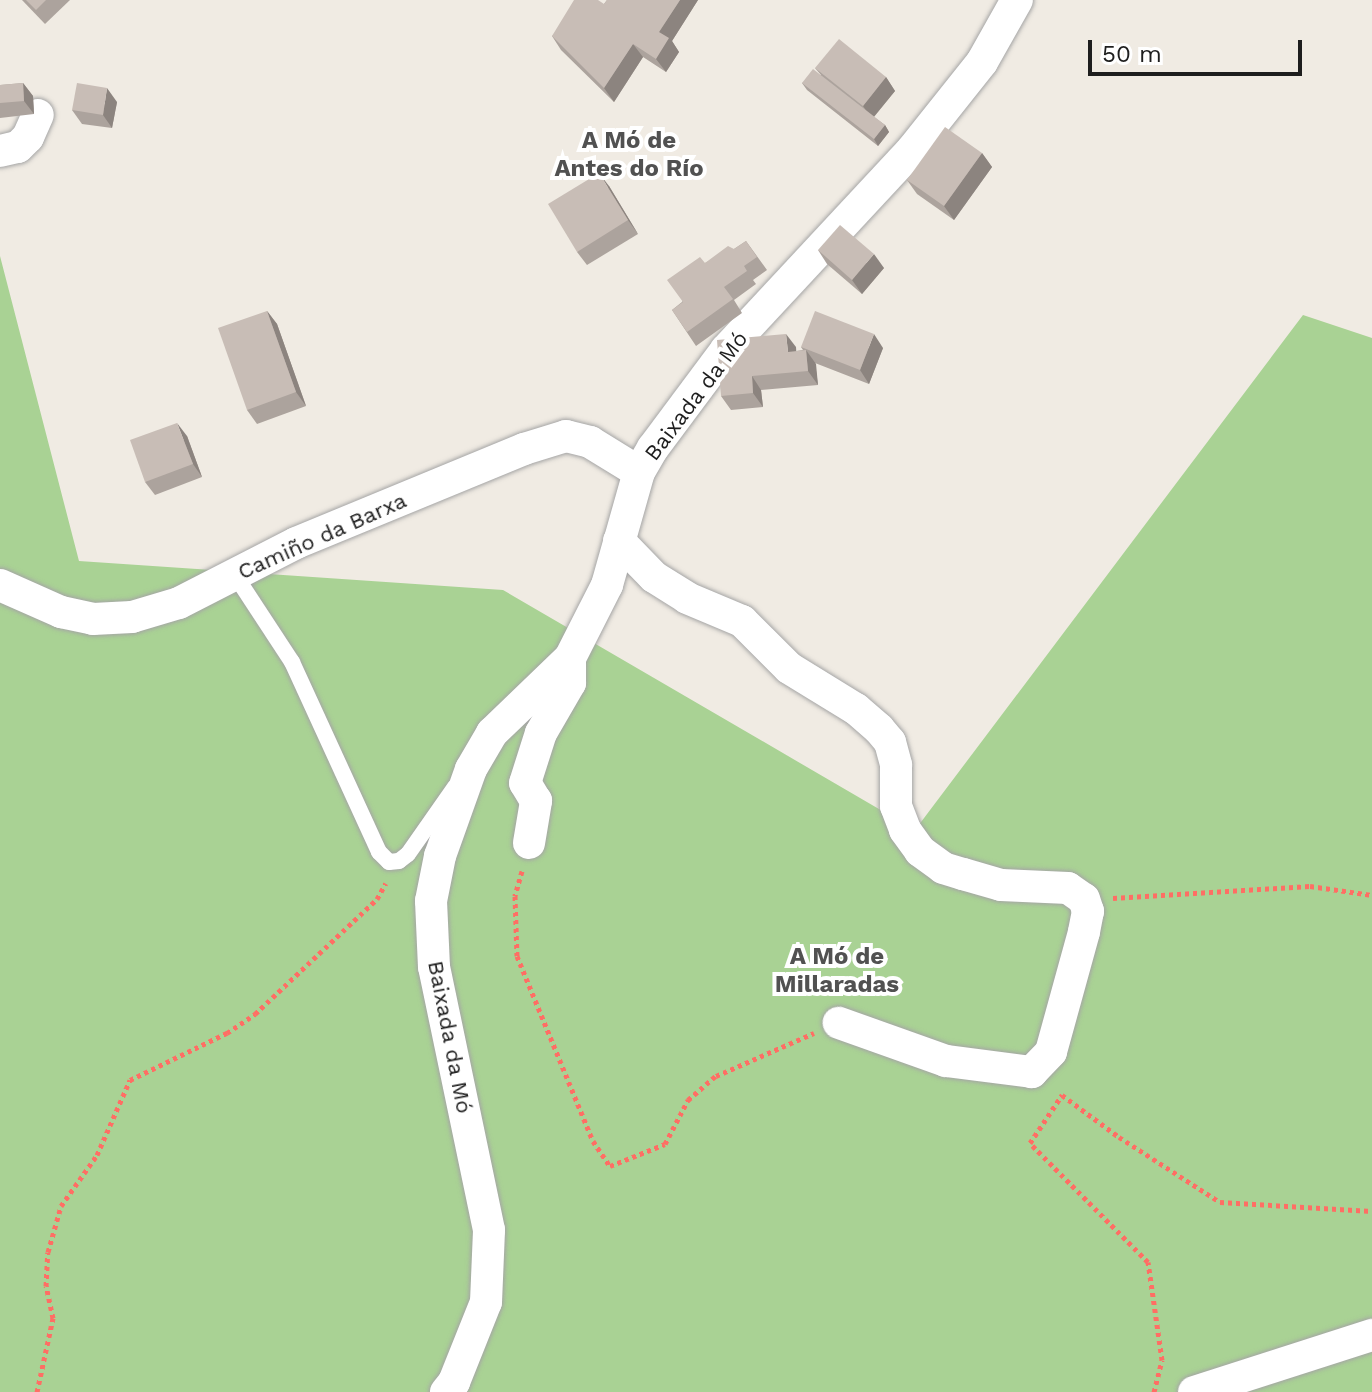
<!DOCTYPE html>
<html>
<head>
<meta charset="utf-8">
<style>
  body { margin:0 }
  #map { position:relative; width:1372px; height:1392px; overflow:hidden; background:#f0ebe3; font-family:"Work Sans",sans-serif }
  div>[style] { position:absolute }
  [style*='--x'] { left:calc(var(--x)*1px); top:calc(var(--y)*1px); width:calc(var(--w)*1px); rotate:calc(var(--a)*1deg) }
  .forest>* { inset:0; background:#a9d294 }
  .path>* { height:5px; margin-top:-2.5px; transform-origin:0; background:repeating-linear-gradient(90deg,#ff6e64 0 4px,transparent 0 8px) }
  .roads { filter:drop-shadow(0 0 2px #a5a5a5) drop-shadow(0 0 2px #a5a5a5) }
  .lane>* { height:16px; margin:-8px; padding:0 8px; transform-origin:8px; border-radius:8px; background:#fff }
  .street>* { height:32px; margin:-16px; padding:0 16px; transform-origin:16px; border-radius:16px; background:#fff }
  .wall>* { inset:0; background:#aca39d }
  .shaded-wall>* { inset:0; background:#8c847f }
  .building>* { inset:0; background:#c8bdb6 }
  span { translate:-50% -50%; white-space:nowrap; text-align:center; line-height:1.15; -webkit-text-stroke:8px #fff; paint-order:stroke }
  .street-label { font-size:22px; color:#1e1e1e }
  .neighbourhood-label { font-size:24px; color:#515151; font-weight:700 }
  .scale { position:absolute; left:1088px; top:40px; width:214px; height:36px; box-sizing:border-box; border:4px solid #1e1e1e; border-top:0; padding-left:10px; font-size:24px; line-height:28px; white-space:nowrap; color:#1e1e1e; -webkit-text-stroke:6px #fff; paint-order:stroke }
</style>
</head>
<body>
<div id="map">
  <div class="forest">
    <i style="clip-path:polygon(0 256px,79px 561px,503px 590px,915px 830px,1303px 315px,1372px 338px,1372px 1392px,0 1392px)"></i>
  </div>
  <div class="path">
    <i style="--x:522;--y:871;--w:26;--a:106"></i>
    <i style="--x:515;--y:896;--w:60;--a:88.1"></i>
    <i style="--x:517;--y:956;--w:200;--a:67.7"></i>
    <i style="--x:593;--y:1141;--w:30;--a:56"></i>
    <i style="--x:610;--y:1166;--w:59;--a:-21.8"></i>
    <i style="--x:665;--y:1144;--w:50;--a:-62.4"></i>
    <i style="--x:688;--y:1100;--w:37;--a:-41"></i>
    <i style="--x:716;--y:1076;--w:107;--a:-23.7"></i>
    <i style="--x:1113;--y:898;--w:197;--a:-3.5"></i>
    <i style="--x:1310;--y:886;--w:63;--a:8.3"></i>
    <i style="--x:37;--y:1392;--w:76;--a:-77.8"></i>
    <i style="--x:53;--y:1318;--w:33;--a:-102"></i>
    <i style="--x:46;--y:1286;--w:34;--a:-87"></i>
    <i style="--x:48;--y:1252;--w:48;--a:-74.2"></i>
    <i style="--x:61;--y:1206;--w:62;--a:-54.8"></i>
    <i style="--x:97;--y:1155;--w:82;--a:-66.3"></i>
    <i style="--x:130;--y:1080;--w:108;--a:-25.9"></i>
    <i style="--x:227;--y:1033;--w:34;--a:-34"></i>
    <i style="--x:255;--y:1014;--w:168;--a:-43.3"></i>
    <i style="--x:377;--y:899;--w:18;--a:-61"></i>
    <i style="--x:1154;--y:1392;--w:33;--a:-76"></i>
    <i style="--x:1162;--y:1360;--w:99;--a:-98.1"></i>
    <i style="--x:1148;--y:1262;--w:168;--a:-134.8"></i>
    <i style="--x:1030;--y:1143;--w:58;--a:-56.3"></i>
    <i style="--x:1062;--y:1095;--w:71;--a:36.4"></i>
    <i style="--x:1119;--y:1137;--w:120;--a:32.8"></i>
    <i style="--x:1220;--y:1202;--w:152;--a:3.4"></i>
  </div>
  <div class="roads">
    <div class="lane">
      <i style="--x:235;--y:575;--w:104;--a:56.8"></i>
      <i style="--x:292;--y:662;--w:209;--a:65.4"></i>
      <i style="--x:379;--y:852;--w:14;--a:45"></i>
      <i style="--x:389;--y:862;--w:10;--a:-6"></i>
      <i style="--x:399;--y:861;--w:11;--a:-38"></i>
      <i style="--x:408;--y:854;--w:82;--a:-55"></i>
    </div>
    <div class="street">
      <i style="--x:0;--y:151;--w:18;--a:-13"></i>
      <i style="--x:18;--y:147;--w:14;--a:-45"></i>
      <i style="--x:28;--y:137;--w:24;--a:-66"></i>
      <i style="--x:619;--y:541;--w:50;--a:45.8"></i>
      <i style="--x:654;--y:577;--w:39;--a:32"></i>
      <i style="--x:687;--y:598;--w:60;--a:22.7"></i>
      <i style="--x:742;--y:621;--w:66;--a:45"></i>
      <i style="--x:789;--y:668;--w:79;--a:31.5"></i>
      <i style="--x:856;--y:709;--w:30;--a:41"></i>
      <i style="--x:879;--y:729;--w:17;--a:50"></i>
      <i style="--x:890;--y:742;--w:24;--a:75"></i>
      <i style="--x:896;--y:765;--w:41;--a:90"></i>
      <i style="--x:896;--y:806;--w:26;--a:69"></i>
      <i style="--x:905;--y:830;--w:26;--a:54"></i>
      <i style="--x:920;--y:851;--w:29;--a:36"></i>
      <i style="--x:943;--y:868;--w:21;--a:17"></i>
      <i style="--x:963;--y:874;--w:40;--a:16"></i>
      <i style="--x:1001;--y:885;--w:67;--a:2.6"></i>
      <i style="--x:1068;--y:888;--w:19;--a:35"></i>
      <i style="--x:1084;--y:899;--w:13;--a:72"></i>
      <i style="--x:1088;--y:911;--w:21;--a:101"></i>
      <i style="--x:1084;--y:932;--w:124;--a:105.4"></i>
      <i style="--x:1051;--y:1052;--w:28;--a:134"></i>
      <i style="--x:1032;--y:1072;--w:87;--a:-172.7"></i>
      <i style="--x:946;--y:1061;--w:114;--a:-160.4"></i>
      <i style="--x:0;--y:585;--w:67;--a:23.9"></i>
      <i style="--x:61;--y:612;--w:33;--a:12"></i>
      <i style="--x:93;--y:619;--w:39;--a:-3"></i>
      <i style="--x:132;--y:617;--w:49;--a:-16.6"></i>
      <i style="--x:179;--y:603;--w:131;--a:-27.1"></i>
      <i style="--x:296;--y:543;--w:247;--a:-22.4"></i>
      <i style="--x:524;--y:449;--w:44;--a:-17.2"></i>
      <i style="--x:566;--y:436;--w:25;--a:14"></i>
      <i style="--x:590;--y:442;--w:57;--a:31.5"></i>
      <i style="--x:529;--y:843;--w:43;--a:-80.5"></i>
      <i style="--x:536;--y:801;--w:21;--a:-121"></i>
      <i style="--x:525;--y:783;--w:52;--a:-72.3"></i>
      <i style="--x:541;--y:733;--w:58;--a:-59.9"></i>
      <i style="--x:570;--y:683;--w:25;--a:-90"></i>
      <i style="--x:446;--y:1392;--w:13;--a:-51"></i>
      <i style="--x:454;--y:1382;--w:86;--a:-68.2"></i>
      <i style="--x:486;--y:1302;--w:72;--a:-87.6"></i>
      <i style="--x:489;--y:1230;--w:269;--a:-101.8"></i>
      <i style="--x:434;--y:967;--w:66;--a:-92.6"></i>
      <i style="--x:431;--y:901;--w:46;--a:-78.7"></i>
      <i style="--x:440;--y:856;--w:92;--a:-70.4"></i>
      <i style="--x:471;--y:769;--w:42;--a:-59.7"></i>
      <i style="--x:492;--y:733;--w:108;--a:-43.9"></i>
      <i style="--x:570;--y:658;--w:82;--a:-63.1"></i>
      <i style="--x:607;--y:585;--w:117;--a:-74.2"></i>
      <i style="--x:639;--y:472;--w:28;--a:-60"></i>
      <i style="--x:653;--y:448;--w:122;--a:-53.3"></i>
      <i style="--x:726;--y:350;--w:273;--a:-47.1"></i>
      <i style="--x:912;--y:150;--w:112;--a:-51.5"></i>
      <i style="--x:982;--y:62;--w:71;--a:-60.6"></i>
      <i style="--x:1194;--y:1392;--w:187;--a:-17.8"></i>
    </div>
  </div>
  <div class="wall">
    <i style="clip-path:polygon(22px 0,70px 0,45px 24px)"></i>
    <i style="clip-path:polygon(607px 0,698px 0,672px 41px,679px 52px,666px 72px,643px 57px,614px 102px,561px 50px,552px 36px,604px 4px)"></i>
    <i style="clip-path:polygon(815px 68px,886px 77px,895px 91px,874px 117px,885px 125px,889px 132px,878px 146px,807px 90px,802px 83px,821px 75px)"></i>
    <i style="clip-path:polygon(23px 83px,33px 96px,34px 114px,0 118px,0 85px)"></i>
    <i style="clip-path:polygon(117px 102px,112px 128px,82px 124px,72px 110px)"></i>
    <i style="clip-path:polygon(982px 153px,992px 167px,954px 220px,917px 194px,907px 180px)"></i>
    <i style="clip-path:polygon(609px 186px,638px 234px,587px 265px,577px 252px)"></i>
    <i style="clip-path:polygon(746px 241px,767px 270px,753px 280px,756px 284px,734px 300px,742px 313px,696px 346px,672px 310px,682px 302px,705px 263px,734px 249px)"></i>
    <i style="clip-path:polygon(818px 250px,884px 268px,862px 294px,827px 264px)"></i>
    <i style="clip-path:polygon(267px 311px,277px 324px,306px 406px,257px 424px,247px 410px)"></i>
    <i style="clip-path:polygon(796px 347px,796px 351px,803px 350px,801px 347px,883px 348px,869px 384px,815px 363px,818px 385px,761px 390px,763px 407px,731px 410px,721px 396px)"></i>
    <i style="clip-path:polygon(187px 436px,202px 477px,155px 495px,145px 482px)"></i>
  </div>
  <div class="shaded-wall">
    <i style="clip-path:polygon(680px 0,698px 0,672px 41px,679px 52px,666px 72px,656px 59px,659px 32px)"></i>
    <i style="clip-path:polygon(633px 44px,643px 57px,614px 102px,604px 88px)"></i>
    <i style="clip-path:polygon(886px 77px,895px 91px,872px 119px,863px 106px)"></i>
    <i style="clip-path:polygon(23px 83px,33px 96px,34px 114px,24px 101px)"></i>
    <i style="clip-path:polygon(107px 88px,117px 102px,112px 128px,103px 115px)"></i>
    <i style="clip-path:polygon(885px 125px,889px 132px,878px 146px,874px 139px)"></i>
    <i style="clip-path:polygon(982px 153px,992px 167px,954px 220px,944px 206px)"></i>
    <i style="clip-path:polygon(599px 173px,609px 186px,638px 234px,628px 220px)"></i>
    <i style="clip-path:polygon(874px 254px,884px 268px,862px 294px,852px 280px)"></i>
    <i style="clip-path:polygon(267px 311px,277px 324px,306px 406px,296px 392px)"></i>
    <i style="clip-path:polygon(786px 334px,796px 347px,797px 366px,788px 352px)"></i>
    <i style="clip-path:polygon(874px 334px,883px 348px,869px 384px,860px 370px)"></i>
    <i style="clip-path:polygon(806px 350px,816px 364px,818px 385px,808px 371px)"></i>
    <i style="clip-path:polygon(752px 376px,761px 390px,763px 407px,753px 393px)"></i>
    <i style="clip-path:polygon(177px 423px,187px 436px,202px 477px,193px 464px)"></i>
  </div>
  <div class="building">
    <i style="clip-path:polygon(26px 0,46px 0,36px 10px)"></i>
    <i style="clip-path:polygon(574px 0,598px 0,604px 4px,607px 0,680px 0,659px 32px,669px 38px,656px 59px,633px 44px,604px 88px,552px 36px)"></i>
    <i style="clip-path:polygon(839px 39px,886px 77px,863px 106px,815px 68px)"></i>
    <i style="clip-path:polygon(813px 69px,885px 125px,874px 139px,802px 83px)"></i>
    <i style="clip-path:polygon(23px 83px,24px 101px,0 103px,0 85px)"></i>
    <i style="clip-path:polygon(77px 83px,107px 88px,103px 115px,72px 110px)"></i>
    <i style="clip-path:polygon(945px 127px,982px 153px,944px 206px,907px 180px)"></i>
    <i style="clip-path:polygon(599px 173px,628px 220px,577px 252px,548px 204px)"></i>
    <i style="clip-path:polygon(840px 225px,874px 254px,852px 280px,818px 250px)"></i>
    <i style="clip-path:polygon(746px 241px,757px 257px,744px 266px,747px 271px,724px 287px,733px 299px,687px 332px,672px 310px,683px 302px,667px 280px,700px 257px,705px 263px,728px 246px,734px 249px)"></i>
    <i style="clip-path:polygon(267px 311px,296px 392px,247px 410px,218px 328px)"></i>
    <i style="clip-path:polygon(815px 311px,874px 334px,860px 370px,801px 347px)"></i>
    <i style="clip-path:polygon(786px 334px,788px 352px,806px 350px,808px 371px,752px 376px,753px 393px,721px 396px,717px 340px)"></i>
    <i style="clip-path:polygon(177px 423px,193px 464px,145px 482px,130px 440px)"></i>
  </div>
  <div class="street-label">
    <span style="left:696px;top:396px;rotate:-53deg">Baixada da Mó</span>
    <span style="left:322px;top:536px;rotate:-24deg">Camiño da Barxa</span>
    <span style="left:450px;top:1037px;rotate:79deg">Baixada da Mó</span>
  </div>
  <div class="neighbourhood-label">
    <span style="left:629px;top:155px">A Mó de<br>Antes do Río</span>
    <span style="left:837px;top:971px">A Mó de<br>Millaradas</span>
  </div>
  <div class="scale">50 m</div>
</div>
</body>
</html>
